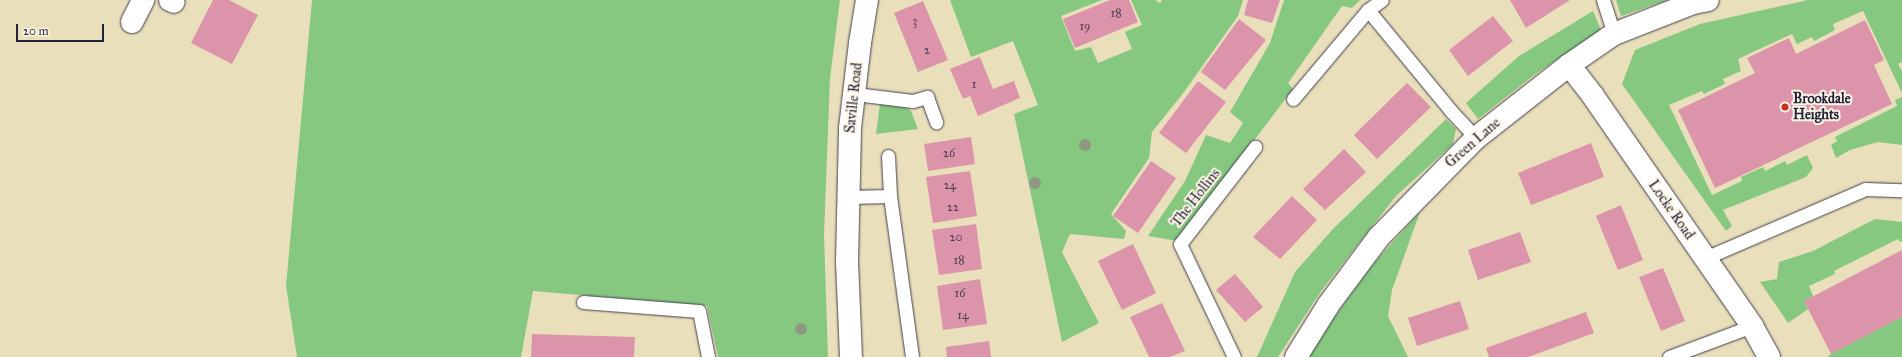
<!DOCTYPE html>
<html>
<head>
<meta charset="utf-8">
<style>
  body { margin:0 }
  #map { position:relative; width:1902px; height:357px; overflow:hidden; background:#e9dfbb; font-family:"IM FELL Great Primer",serif }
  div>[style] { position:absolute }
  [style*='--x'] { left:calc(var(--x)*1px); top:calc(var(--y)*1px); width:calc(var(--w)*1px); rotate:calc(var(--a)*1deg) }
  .green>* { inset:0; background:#86c880 }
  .building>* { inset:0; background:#dc94aa }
  .roads { filter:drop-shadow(0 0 1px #403e4e) drop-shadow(0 0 1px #403e4e) }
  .lane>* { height:13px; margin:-6.5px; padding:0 6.5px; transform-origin:6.5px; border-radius:6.5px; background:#fff }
  .street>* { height:22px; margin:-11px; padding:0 11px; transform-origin:11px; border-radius:11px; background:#fff }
  .trees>* { width:12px; height:12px; margin:-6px; border-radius:50%; background:#8f9782 }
  .dots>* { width:11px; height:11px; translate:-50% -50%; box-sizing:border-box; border:2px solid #fcf5e5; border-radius:50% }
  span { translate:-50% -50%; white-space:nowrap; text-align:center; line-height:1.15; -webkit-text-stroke:4px #fcf5e5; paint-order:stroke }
  .number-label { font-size:12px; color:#503e57 }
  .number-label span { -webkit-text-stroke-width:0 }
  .street-label { font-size:14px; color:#22223b }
  .poi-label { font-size:14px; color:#22223b; font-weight:700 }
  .left { translate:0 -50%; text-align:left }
  .scale { position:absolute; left:16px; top:24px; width:88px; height:18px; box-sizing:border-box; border:2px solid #22223b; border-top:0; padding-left:5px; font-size:12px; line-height:14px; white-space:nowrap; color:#22223b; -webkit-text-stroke:3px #fcf5e5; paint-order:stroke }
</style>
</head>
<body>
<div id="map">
  <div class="green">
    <i style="clip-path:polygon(312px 0,840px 0,830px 78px,824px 235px,828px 357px,718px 357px,707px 306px,533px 291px,521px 357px,297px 357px,286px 286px)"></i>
    <i style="clip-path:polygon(950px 0,1102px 0,1061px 16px,1075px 51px,1091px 47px,1098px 63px,1132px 49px,1125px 32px,1142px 25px,1131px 0,1155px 0,1160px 3px,1162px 0,1243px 0,1238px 16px,1184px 92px,1152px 132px,1149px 158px,1111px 214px,1126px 231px,1124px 239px,1070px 234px,1062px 252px,1099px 323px,1062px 342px,1014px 114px,1038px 105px,1013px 41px,971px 57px)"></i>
    <i style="clip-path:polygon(1284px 0,1360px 0,1352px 8px,1342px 6px,1288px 83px,1293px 89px,1178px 241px,1148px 236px,1185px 181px,1206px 135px,1230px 143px,1243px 123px,1230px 112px,1270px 43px)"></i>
    <i style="clip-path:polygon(1616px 0,1668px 0,1621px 16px)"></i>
    <i style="clip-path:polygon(1808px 0,1902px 0,1902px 62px,1898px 64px,1902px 71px,1902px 93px,1863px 11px,1833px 24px,1835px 30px,1814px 41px,1812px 37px,1797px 44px,1792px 34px,1738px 59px,1741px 71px,1723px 79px,1725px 84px,1704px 94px,1702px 91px,1669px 105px,1712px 195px,1742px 181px,1741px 177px,1763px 167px,1765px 171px,1785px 161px,1787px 165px,1807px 155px,1813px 168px,1806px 177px,1723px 210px,1732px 226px,1726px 231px,1622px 84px,1635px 50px,1700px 24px)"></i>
    <i style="clip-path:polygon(1593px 11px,1601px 30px,1534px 75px,1478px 119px,1466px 103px,1519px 56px)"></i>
    <i style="clip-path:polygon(1902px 97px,1902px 145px,1878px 142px,1850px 150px,1836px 158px,1831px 145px,1837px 141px,1835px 137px,1897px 106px,1895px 100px)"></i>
    <i style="clip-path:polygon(880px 104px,901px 104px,911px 111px,918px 129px,876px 134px)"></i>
    <i style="clip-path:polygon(1446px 119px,1456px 129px,1453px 144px,1396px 196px,1321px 291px,1278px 357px,1257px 357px,1295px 272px,1333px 229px)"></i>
    <i style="clip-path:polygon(1420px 212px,1392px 290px,1388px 316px,1408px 357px,1309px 357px,1328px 326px,1373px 264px)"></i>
    <i style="clip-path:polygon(1875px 219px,1902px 222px,1902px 241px,1900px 242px,1898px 239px,1834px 271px,1835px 274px,1809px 286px,1813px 296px,1804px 301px,1808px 309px,1788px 323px,1760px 282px,1777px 279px,1779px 262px,1813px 251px)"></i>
    <i style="clip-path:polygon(1902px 317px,1902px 357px,1827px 357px,1831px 354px)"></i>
  </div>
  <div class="building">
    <i style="clip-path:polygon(213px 0,229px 0,258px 15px,232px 64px,191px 43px)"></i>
    <i style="clip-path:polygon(1110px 0,1129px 0,1138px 22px,1075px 48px,1063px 19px)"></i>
    <i style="clip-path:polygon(1248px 0,1280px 0,1272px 23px,1244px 15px)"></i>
    <i style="clip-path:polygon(1510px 0,1570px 0,1526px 28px)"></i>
    <i style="clip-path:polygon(923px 1px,948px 60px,918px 72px,894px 13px)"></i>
    <i style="clip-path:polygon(1493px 16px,1513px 41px,1468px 76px,1449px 50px)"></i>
    <i style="clip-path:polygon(1239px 19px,1266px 40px,1225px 90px,1201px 72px)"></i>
    <i style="clip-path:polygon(1865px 20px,1884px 60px,1874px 65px,1892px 104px,1715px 188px,1678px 110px,1755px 73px,1747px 58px,1789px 38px,1796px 54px)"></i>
    <i style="clip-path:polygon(980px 57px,993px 89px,1014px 81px,1020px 98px,978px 116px,970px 96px,963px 99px,950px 69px)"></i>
    <i style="clip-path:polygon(1198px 81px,1226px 102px,1186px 153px,1159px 133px)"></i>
    <i style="clip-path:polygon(1407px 83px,1431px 107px,1377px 159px,1354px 135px)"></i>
    <i style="clip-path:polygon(971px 137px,975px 164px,928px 171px,924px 144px)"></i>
    <i style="clip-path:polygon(1591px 143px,1604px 177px,1531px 205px,1518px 173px)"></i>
    <i style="clip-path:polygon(1344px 149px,1366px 172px,1325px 210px,1303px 189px)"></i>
    <i style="clip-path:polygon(1151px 161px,1176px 178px,1138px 233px,1113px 216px)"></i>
    <i style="clip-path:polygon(970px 171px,977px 216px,933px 223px,926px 177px)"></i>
    <i style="clip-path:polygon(1292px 196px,1317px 220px,1280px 259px,1253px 237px)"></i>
    <i style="clip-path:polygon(1621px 205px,1643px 260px,1618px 270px,1596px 216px)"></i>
    <i style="clip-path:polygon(976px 224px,982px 269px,939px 275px,932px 230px)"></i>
    <i style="clip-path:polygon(1520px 232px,1531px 262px,1478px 280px,1468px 250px)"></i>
    <i style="clip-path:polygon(1133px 244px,1156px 293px,1122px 310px,1098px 261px)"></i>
    <i style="clip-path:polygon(1902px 250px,1902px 317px,1831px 354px,1804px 301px)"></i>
    <i style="clip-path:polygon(1663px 268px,1685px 321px,1661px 331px,1639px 277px)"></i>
    <i style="clip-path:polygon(1235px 274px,1263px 307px,1245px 322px,1216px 290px)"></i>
    <i style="clip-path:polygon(980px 279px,987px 324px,943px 330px,937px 286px)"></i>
    <i style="clip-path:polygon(1460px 301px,1469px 329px,1417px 346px,1408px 318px)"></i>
    <i style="clip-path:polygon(1162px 303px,1185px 351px,1170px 357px,1149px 357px,1130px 317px)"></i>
    <i style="clip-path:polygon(1586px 312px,1594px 333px,1528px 357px,1489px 357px,1486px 348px)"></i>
    <i style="clip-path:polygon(532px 334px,635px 337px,634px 357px,531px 357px)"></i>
    <i style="clip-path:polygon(989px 341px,991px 357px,947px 357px,946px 347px)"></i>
  </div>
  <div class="roads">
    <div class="lane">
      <i style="--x:1603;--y:0;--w:36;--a:72"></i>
      <i style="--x:1368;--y:10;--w:131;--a:50.6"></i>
      <i style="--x:1451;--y:111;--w:37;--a:47"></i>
      <i style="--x:855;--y:94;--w:58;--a:6.9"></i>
      <i style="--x:913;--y:101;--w:15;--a:-16"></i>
      <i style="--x:927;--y:97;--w:27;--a:70"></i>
      <i style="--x:1293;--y:99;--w:116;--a:-49.9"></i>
      <i style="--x:1368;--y:10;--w:17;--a:-36"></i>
      <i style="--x:888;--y:156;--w:40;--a:87.1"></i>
      <i style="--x:890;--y:196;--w:162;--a:82.2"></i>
      <i style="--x:848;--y:197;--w:42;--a:-1.4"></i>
      <i style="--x:1705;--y:258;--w:174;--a:-23.3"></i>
      <i style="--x:1865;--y:189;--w:37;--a:2"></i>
      <i style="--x:583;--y:302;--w:116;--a:4.4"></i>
      <i style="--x:699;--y:311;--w:47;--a:78.9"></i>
      <i style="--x:1234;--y:357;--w:125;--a:-115.5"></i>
      <i style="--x:1180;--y:244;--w:123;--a:-52.3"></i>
      <i style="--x:1669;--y:357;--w:89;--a:-20.5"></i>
    </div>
    <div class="street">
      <i style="--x:170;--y:0;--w:4;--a:27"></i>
      <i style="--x:132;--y:22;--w:25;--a:-63"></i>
      <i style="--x:1569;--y:65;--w:39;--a:52"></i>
      <i style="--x:1593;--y:96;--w:280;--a:55.3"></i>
      <i style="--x:1752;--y:326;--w:35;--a:61"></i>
      <i style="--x:851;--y:357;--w:95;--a:-92.4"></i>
      <i style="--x:847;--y:262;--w:134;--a:-88.7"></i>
      <i style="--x:850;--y:128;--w:86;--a:-83.3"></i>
      <i style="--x:860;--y:43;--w:44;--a:-80.8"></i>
      <i style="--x:1296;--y:357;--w:62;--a:-58.1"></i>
      <i style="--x:1329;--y:304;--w:84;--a:-53.3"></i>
      <i style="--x:1379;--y:237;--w:139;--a:-45.6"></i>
      <i style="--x:1476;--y:138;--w:118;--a:-38.1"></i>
      <i style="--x:1569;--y:65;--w:55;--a:-34.6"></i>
      <i style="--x:1614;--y:34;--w:85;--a:-21.4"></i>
      <i style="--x:1693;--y:3;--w:15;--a:-11"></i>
    </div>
  </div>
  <div class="trees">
    <i style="left:1085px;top:145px"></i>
    <i style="left:1035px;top:183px"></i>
    <i style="left:801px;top:329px"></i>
  </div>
  <div class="dots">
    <i style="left:1785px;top:107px;background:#c8321e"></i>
  </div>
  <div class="number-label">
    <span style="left:1116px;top:14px">18</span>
    <span style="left:915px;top:22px">3</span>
    <span style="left:1085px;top:27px">19</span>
    <span style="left:927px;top:51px">2</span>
    <span style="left:974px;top:85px">1</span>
    <span style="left:949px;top:154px">26</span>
    <span style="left:950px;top:186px">24</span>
    <span style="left:953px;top:208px">22</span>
    <span style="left:956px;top:238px">20</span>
    <span style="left:959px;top:261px">18</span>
    <span style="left:960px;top:294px">16</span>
    <span style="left:963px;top:316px">14</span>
  </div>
  <div class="street-label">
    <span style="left:854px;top:98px;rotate:-84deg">Saville Road</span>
    <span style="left:1473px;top:143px;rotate:-41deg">Green Lane</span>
    <span style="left:1196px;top:198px;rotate:-52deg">The Hollins</span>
    <span style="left:1671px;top:210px;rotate:55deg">Locke Road</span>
  </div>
  <div class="poi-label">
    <span class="left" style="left:1793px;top:107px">Brookdale<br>Heights</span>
  </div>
  <div class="scale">20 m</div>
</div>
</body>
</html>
